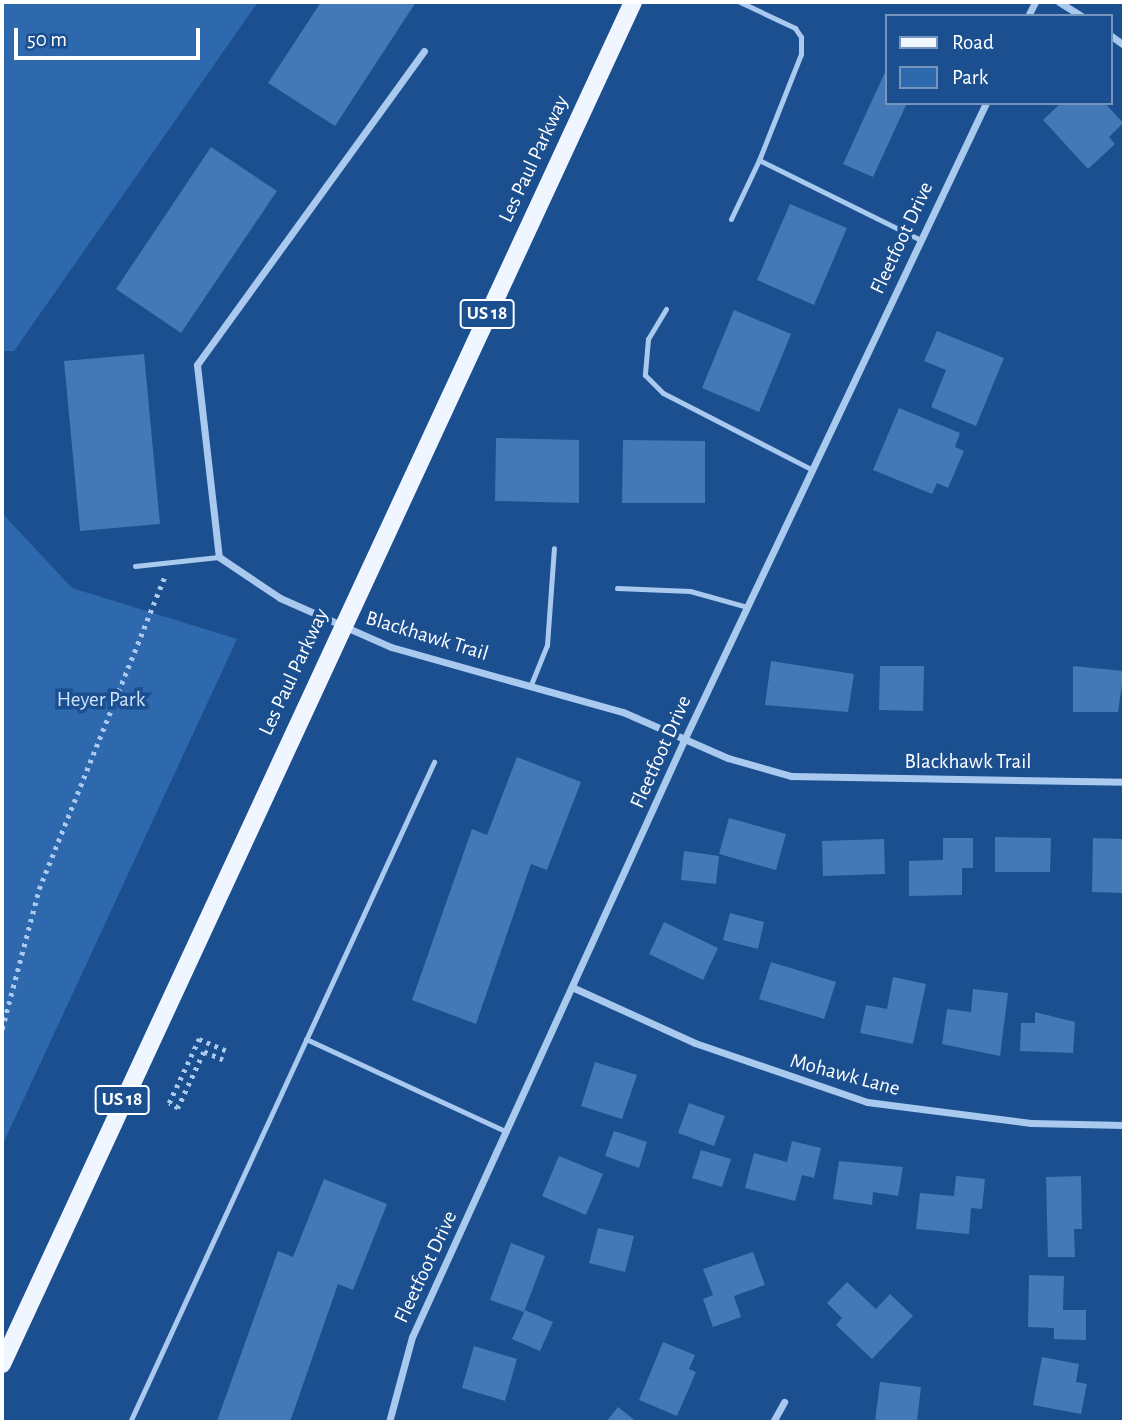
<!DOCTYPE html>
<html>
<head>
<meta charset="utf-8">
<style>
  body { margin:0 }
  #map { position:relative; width:1126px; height:1424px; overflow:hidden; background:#1b4f8f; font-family:"Alegreya Sans",sans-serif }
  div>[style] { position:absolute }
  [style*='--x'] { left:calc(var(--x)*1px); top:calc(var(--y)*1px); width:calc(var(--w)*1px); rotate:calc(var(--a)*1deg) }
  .green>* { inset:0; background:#2e69ad }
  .building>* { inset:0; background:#4478b7 }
  .path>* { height:4.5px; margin-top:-2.25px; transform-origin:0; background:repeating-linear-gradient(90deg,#a9c9ee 0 3.5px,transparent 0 8.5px) }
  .lane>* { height:5px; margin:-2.5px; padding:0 2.5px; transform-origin:2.5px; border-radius:2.5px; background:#a9c9ee }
  .street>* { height:7px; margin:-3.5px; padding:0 3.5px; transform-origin:3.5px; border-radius:3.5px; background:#a9c9ee }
  .primary>* { height:18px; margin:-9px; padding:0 9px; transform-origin:9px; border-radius:9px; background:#f0f6ff }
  span { translate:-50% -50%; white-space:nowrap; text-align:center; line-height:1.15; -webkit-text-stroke:7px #1b4f8f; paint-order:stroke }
  .shield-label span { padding:2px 5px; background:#1b4f8f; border:2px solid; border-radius:5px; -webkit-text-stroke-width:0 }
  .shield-label { font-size:19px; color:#fff; font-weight:700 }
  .street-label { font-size:21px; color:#fff }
  .park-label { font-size:21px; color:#cfe3fa }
  .frame { position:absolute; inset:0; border:4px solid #fff; pointer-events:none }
  .legend { position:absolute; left:885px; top:14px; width:228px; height:91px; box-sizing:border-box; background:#1b4f8f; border:2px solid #7695bc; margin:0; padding:9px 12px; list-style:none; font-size:21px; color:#fff }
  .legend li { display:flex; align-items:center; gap:14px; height:35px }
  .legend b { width:35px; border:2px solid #7695bc }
  .scale { position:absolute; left:14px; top:28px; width:186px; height:32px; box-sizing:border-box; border:4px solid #fff; border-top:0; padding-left:9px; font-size:21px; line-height:24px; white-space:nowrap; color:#fff; -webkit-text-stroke:5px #1b4f8f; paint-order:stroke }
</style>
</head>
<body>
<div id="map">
  <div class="green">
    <i style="clip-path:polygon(2px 2px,258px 2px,14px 351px,2px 351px)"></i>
    <i style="clip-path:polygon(2px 513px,72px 588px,237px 639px,2px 1146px)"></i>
  </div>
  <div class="building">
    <i style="clip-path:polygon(321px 2px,416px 2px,335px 126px,268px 83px)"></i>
    <i style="clip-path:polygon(886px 70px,886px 103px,907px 103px,873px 177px,843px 164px)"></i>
    <i style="clip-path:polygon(1061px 103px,1105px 103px,1123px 123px,1109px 137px,1115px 144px,1088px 169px,1043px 120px)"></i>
    <i style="clip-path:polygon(211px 147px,277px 191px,181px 333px,116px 289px)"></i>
    <i style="clip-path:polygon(790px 204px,847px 228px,814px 305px,757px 280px)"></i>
    <i style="clip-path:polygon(734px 310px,791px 334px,759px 412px,702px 388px)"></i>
    <i style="clip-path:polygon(937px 331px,1004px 358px,976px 426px,931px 407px,946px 370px,924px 361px)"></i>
    <i style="clip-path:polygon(144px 354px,160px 524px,80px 531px,64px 361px)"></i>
    <i style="clip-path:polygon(899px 408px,960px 433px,955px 447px,964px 451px,948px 488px,937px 483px,932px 494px,873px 470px)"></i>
    <i style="clip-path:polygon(496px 438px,579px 440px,579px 503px,495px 501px)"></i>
    <i style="clip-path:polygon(623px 440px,705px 441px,705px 503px,622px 503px)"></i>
    <i style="clip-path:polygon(771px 661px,854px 674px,848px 712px,765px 705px)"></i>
    <i style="clip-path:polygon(880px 666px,924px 666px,923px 711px,879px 710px)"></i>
    <i style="clip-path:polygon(1073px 666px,1124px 671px,1118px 712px,1073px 712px)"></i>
    <i style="clip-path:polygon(517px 757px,581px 782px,547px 870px,531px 864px,476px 1024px,412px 1000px,472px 829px,487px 835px)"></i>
    <i style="clip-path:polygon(729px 818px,786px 834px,776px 870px,719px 854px)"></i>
    <i style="clip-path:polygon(995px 837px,1051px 838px,1050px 872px,995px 872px)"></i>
    <i style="clip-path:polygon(943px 838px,973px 838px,973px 868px,962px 868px,962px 895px,909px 896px,909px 861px,943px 860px)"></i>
    <i style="clip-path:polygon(1093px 838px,1124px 839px,1124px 893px,1092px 892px)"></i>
    <i style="clip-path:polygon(884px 839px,885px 874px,823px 876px,822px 841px)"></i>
    <i style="clip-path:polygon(684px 851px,719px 856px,716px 884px,681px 880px)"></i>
    <i style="clip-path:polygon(730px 913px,764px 922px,758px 949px,723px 940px)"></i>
    <i style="clip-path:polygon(664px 922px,718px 948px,703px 980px,649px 954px)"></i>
    <i style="clip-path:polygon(771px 962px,836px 982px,824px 1019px,759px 999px)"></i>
    <i style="clip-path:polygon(893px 977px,926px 984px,913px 1044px,860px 1033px,866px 1005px,887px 1009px)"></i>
    <i style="clip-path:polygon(973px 989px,1008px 993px,1000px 1056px,942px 1044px,947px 1009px,971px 1012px)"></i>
    <i style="clip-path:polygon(1035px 1012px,1075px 1022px,1073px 1053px,1020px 1051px,1021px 1023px,1035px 1023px)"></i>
    <i style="clip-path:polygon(595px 1062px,637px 1075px,622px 1119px,581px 1106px)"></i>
    <i style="clip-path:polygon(689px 1103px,725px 1116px,714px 1146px,678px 1133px)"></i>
    <i style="clip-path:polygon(614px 1131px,647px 1142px,639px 1168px,605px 1156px)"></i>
    <i style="clip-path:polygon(792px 1141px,821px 1148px,814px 1178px,802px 1175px,795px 1201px,745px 1188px,754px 1153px,787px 1162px)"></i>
    <i style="clip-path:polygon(701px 1150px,731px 1159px,722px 1187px,692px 1178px)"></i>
    <i style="clip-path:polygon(559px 1156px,603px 1174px,586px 1215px,542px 1196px)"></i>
    <i style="clip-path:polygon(839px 1161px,903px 1167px,898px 1196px,873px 1192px,872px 1205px,833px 1199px)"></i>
    <i style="clip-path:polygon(956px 1176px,985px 1179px,982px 1209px,971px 1208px,969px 1234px,916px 1229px,920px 1193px,954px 1196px)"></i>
    <i style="clip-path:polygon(1081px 1176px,1082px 1229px,1074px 1229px,1075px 1257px,1048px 1257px,1046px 1177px)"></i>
    <i style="clip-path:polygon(324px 1179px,387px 1204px,353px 1290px,338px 1284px,290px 1422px,217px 1421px,278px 1251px,293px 1257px)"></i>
    <i style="clip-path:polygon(598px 1228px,634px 1236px,625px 1272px,589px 1263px)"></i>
    <i style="clip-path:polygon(511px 1243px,545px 1256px,524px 1312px,490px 1300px)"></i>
    <i style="clip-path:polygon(753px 1252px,765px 1285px,734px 1296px,741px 1317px,713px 1327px,703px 1299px,713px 1295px,703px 1269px)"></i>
    <i style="clip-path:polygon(1029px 1275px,1064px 1276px,1063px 1310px,1086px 1310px,1086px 1340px,1054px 1339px,1054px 1328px,1028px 1327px)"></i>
    <i style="clip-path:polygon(847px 1282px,876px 1309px,890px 1294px,913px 1316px,872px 1359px,836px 1325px,842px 1318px,827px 1303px)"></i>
    <i style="clip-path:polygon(525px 1310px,553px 1322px,540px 1351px,512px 1339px)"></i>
    <i style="clip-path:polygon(663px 1342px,695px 1355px,689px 1369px,696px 1372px,677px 1416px,639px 1400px)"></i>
    <i style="clip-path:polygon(474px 1346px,517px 1359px,505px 1401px,462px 1388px)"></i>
    <i style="clip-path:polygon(1042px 1357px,1079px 1364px,1076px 1382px,1087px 1384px,1081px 1414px,1033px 1405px)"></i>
    <i style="clip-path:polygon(880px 1382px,921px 1387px,917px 1422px,875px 1422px)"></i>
    <i style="clip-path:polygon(618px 1407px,637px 1422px,606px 1422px)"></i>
  </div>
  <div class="path">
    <i style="--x:2;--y:1029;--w:145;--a:-75.2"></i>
    <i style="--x:39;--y:889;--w:338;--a:-68.1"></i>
    <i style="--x:223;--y:1060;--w:21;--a:-157"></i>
    <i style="--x:204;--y:1052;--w:62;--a:114.9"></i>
    <i style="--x:178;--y:1108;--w:10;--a:-151"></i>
    <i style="--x:169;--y:1103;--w:71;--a:-64.9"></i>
    <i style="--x:199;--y:1039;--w:30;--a:23"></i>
  </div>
  <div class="lane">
    <i style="--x:740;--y:2;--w:61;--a:25.3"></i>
    <i style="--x:795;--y:28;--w:11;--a:56"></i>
    <i style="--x:801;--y:37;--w:17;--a:90"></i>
    <i style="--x:801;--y:54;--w:114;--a:111.6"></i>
    <i style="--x:759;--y:160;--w:181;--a:26.3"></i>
    <i style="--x:731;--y:219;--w:65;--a:-64.6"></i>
    <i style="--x:666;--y:309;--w:35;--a:121"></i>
    <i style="--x:648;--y:339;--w:36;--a:95"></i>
    <i style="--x:645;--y:375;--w:25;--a:45"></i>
    <i style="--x:663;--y:393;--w:166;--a:27.2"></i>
    <i style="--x:135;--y:566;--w:84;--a:-6.1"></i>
    <i style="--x:617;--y:588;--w:73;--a:2.4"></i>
    <i style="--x:690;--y:591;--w:59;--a:15.7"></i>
    <i style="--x:532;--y:682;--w:40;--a:-68"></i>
    <i style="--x:547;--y:645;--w:97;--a:-85.9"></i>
    <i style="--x:306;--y:1039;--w:221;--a:24.8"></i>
    <i style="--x:130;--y:1422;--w:727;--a:-65.27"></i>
  </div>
  <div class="street">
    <i style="--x:1059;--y:2;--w:26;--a:32"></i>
    <i style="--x:1028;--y:16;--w:16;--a:-63"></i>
    <i style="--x:1110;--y:35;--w:17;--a:36"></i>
    <i style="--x:424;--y:51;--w:387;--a:125.9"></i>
    <i style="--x:197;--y:365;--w:193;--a:83.5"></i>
    <i style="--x:219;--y:557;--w:73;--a:33.9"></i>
    <i style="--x:280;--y:598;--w:121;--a:23.8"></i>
    <i style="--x:391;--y:647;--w:241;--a:15.7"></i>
    <i style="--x:623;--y:712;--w:115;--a:23.7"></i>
    <i style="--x:728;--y:758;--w:66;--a:15.9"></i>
    <i style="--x:791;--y:776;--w:333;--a:1"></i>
    <i style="--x:574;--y:988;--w:133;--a:24.4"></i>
    <i style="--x:695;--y:1043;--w:182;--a:18.9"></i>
    <i style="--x:867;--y:1102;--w:165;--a:7.3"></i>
    <i style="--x:1031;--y:1123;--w:93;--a:1.2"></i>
    <i style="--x:389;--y:1422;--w:88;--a:-74.9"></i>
    <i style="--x:412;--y:1337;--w:658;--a:-65.5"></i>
    <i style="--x:685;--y:738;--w:703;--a:-64.64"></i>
    <i style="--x:773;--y:1422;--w:23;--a:-61"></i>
  </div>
  <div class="primary">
    <i style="--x:2;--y:1364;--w:1501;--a:-65.14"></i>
  </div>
  <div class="shield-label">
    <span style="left:487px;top:314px">US 18</span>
    <span style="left:122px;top:1100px">US 18</span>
  </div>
  <div class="street-label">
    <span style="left:534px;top:159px;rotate:-65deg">Les Paul Parkway</span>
    <span style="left:902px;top:238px;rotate:-65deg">Fleetfoot Drive</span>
    <span style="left:427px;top:636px;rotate:17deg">Blackhawk Trail</span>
    <span style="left:294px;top:672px;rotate:-65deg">Les Paul Parkway</span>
    <span style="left:661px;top:752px;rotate:-66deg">Fleetfoot Drive</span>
    <span style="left:968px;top:762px">Blackhawk Trail</span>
    <span style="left:845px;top:1075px;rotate:15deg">Mohawk Lane</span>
    <span style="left:426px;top:1267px;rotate:-65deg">Fleetfoot Drive</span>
  </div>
  <div class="park-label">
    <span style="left:101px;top:700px">Heyer Park</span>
  </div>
  <div class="frame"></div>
  <ul class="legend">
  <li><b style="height:9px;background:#f0f6ff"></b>Road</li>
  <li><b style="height:19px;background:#2e69ad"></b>Park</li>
  </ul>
  <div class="scale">50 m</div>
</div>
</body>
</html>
